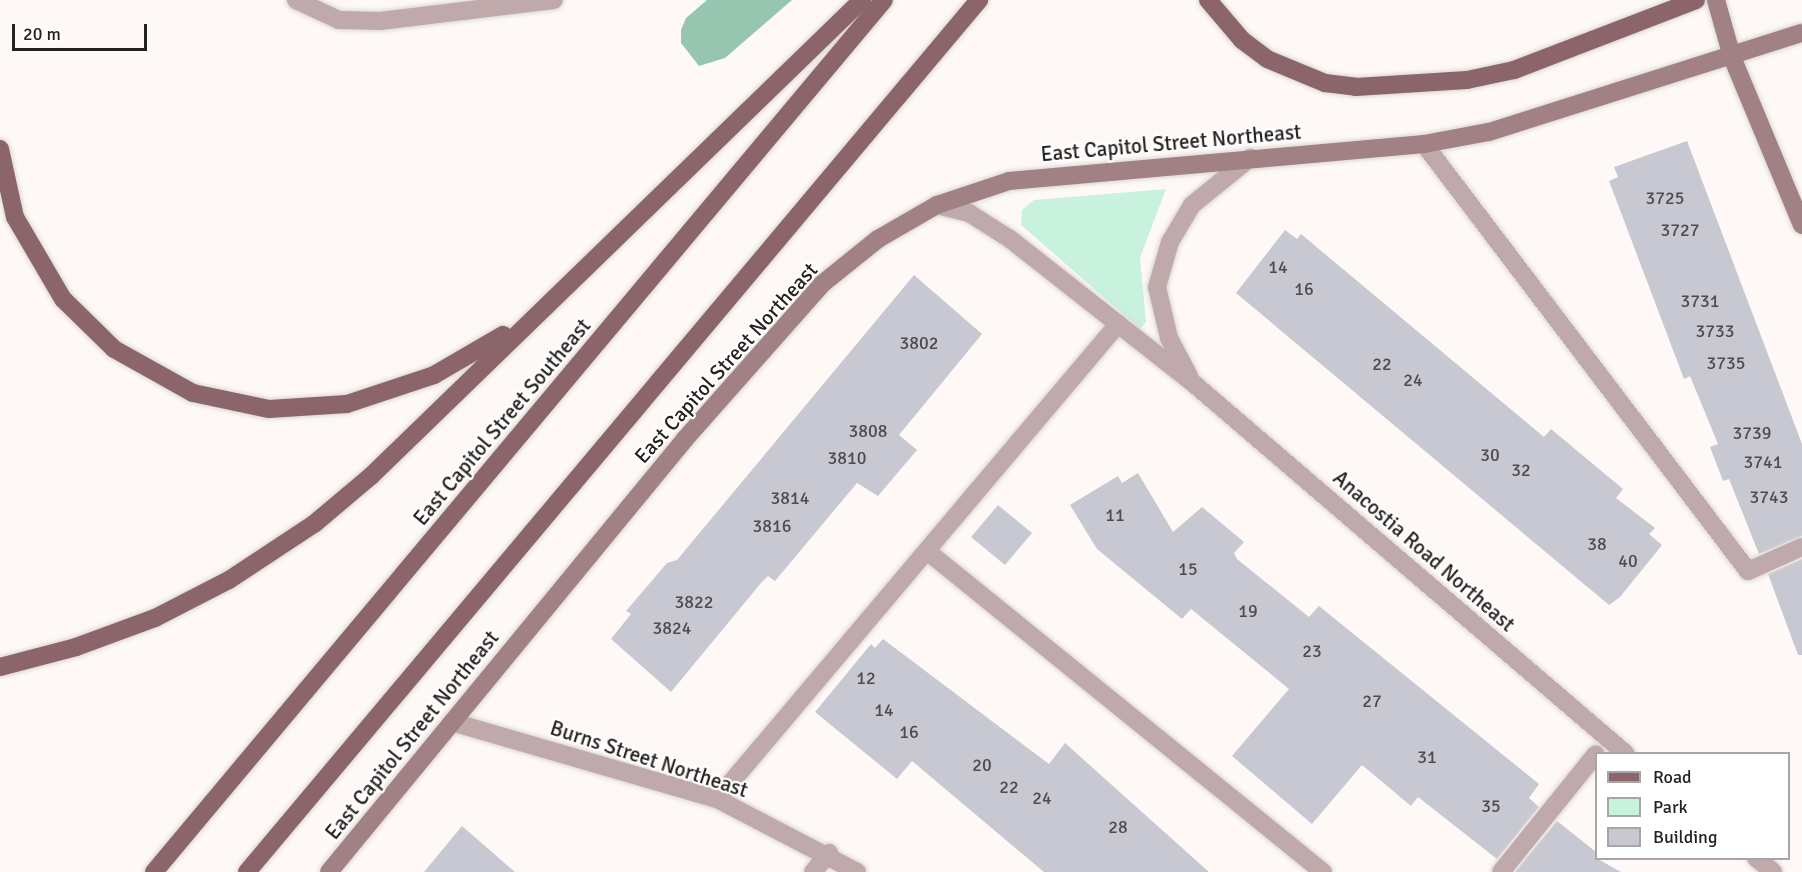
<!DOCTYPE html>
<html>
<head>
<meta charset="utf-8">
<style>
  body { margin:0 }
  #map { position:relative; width:1802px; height:872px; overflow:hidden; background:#fef9f7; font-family:Signika,sans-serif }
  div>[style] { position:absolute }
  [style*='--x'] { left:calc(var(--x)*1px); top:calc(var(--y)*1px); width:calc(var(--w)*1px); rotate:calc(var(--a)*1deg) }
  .green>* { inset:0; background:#c8f2de }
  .forest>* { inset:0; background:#97c6b0 }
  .building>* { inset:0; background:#c8c8d2 }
  .roads { filter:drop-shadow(0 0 2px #dbd6d4) drop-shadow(0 0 2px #dbd6d4) }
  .lane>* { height:18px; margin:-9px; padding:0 9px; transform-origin:9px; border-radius:9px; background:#bfa9ab }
  .street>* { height:18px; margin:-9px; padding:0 9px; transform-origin:9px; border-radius:9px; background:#bfa9ab }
  .secondary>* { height:18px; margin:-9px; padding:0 9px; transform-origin:9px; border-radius:9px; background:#a18184 }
  .primary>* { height:18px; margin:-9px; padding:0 9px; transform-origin:9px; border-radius:9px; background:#8b6569 }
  span { translate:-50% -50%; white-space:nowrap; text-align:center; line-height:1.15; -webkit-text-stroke:4.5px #fff; paint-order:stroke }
  .number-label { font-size:18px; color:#4e4b4c }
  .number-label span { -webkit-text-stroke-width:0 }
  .street-label { font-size:21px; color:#25211f }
  .legend { position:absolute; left:1595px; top:752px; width:195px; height:108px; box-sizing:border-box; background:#fff; border:2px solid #a8a6a5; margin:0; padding:8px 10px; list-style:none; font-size:18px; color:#25211f }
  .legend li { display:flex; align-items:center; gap:12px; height:30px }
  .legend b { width:30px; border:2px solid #a8a6a5 }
  .scale { position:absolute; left:12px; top:24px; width:135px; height:27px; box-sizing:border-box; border:3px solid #25211f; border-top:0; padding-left:8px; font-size:18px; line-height:21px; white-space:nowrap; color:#25211f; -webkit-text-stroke:4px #fff; paint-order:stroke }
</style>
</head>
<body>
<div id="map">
  <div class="green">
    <i style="clip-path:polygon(1166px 189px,1140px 258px,1146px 322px,1140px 329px,1021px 225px,1022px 210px,1034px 200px)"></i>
  </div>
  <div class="forest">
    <i style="clip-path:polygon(707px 0,792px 0,725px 58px,699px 66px,681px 43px,681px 30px,686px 18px)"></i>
  </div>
  <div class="building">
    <i style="clip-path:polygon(1687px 141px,1802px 444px,1802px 536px,1759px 554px,1729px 479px,1723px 481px,1710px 447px,1718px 444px,1690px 376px,1684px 379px,1609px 181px,1618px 177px,1614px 167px)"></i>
    <i style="clip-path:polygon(1285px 230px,1297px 239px,1301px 234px,1544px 437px,1551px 429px,1623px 489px,1616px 498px,1655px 528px,1649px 534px,1662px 545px,1620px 597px,1609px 605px,1236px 293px)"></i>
    <i style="clip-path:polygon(914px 275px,982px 334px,899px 435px,917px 450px,878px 496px,857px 483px,775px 581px,768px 576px,761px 583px,671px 692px,611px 639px,631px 614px,626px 611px,667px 563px,677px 560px)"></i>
    <i style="clip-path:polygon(1138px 473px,1173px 532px,1202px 507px,1244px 542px,1234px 553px,1237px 559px,1309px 617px,1319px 606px,1539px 784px,1529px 798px,1539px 807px,1497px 859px,1418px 797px,1411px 806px,1362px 765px,1312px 824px,1232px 756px,1289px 689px,1191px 609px,1182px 619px,1097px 549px,1070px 505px,1118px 476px,1122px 483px)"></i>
    <i style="clip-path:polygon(998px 505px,1032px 533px,1005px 565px,971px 537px)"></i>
    <i style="clip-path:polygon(1802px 559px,1802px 655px,1798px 655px,1768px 574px)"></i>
    <i style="clip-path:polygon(883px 639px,1049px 764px,1065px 743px,1209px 872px,1044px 872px,912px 761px,897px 779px,815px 712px,871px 644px,875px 648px)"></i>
    <i style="clip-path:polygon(1557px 821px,1596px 852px,1596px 858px,1621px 872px,1515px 872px)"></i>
    <i style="clip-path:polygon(462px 826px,515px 872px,424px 872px)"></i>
  </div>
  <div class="roads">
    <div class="lane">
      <i style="--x:296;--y:0;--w:47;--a:24.9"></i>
      <i style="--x:339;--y:20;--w:41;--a:1.4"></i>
      <i style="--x:380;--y:21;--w:175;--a:-6.9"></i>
      <i style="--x:1424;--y:144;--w:536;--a:52.81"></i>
      <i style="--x:1748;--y:571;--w:59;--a:-24"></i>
      <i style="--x:927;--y:551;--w:510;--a:39.03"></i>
      <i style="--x:717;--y:799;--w:622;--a:-49.83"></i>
      <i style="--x:813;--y:872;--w:25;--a:-50"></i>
      <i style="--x:1501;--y:872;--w:151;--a:-51.2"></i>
    </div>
    <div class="street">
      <i style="--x:937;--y:205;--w:33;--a:14"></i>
      <i style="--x:969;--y:213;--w:49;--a:32.4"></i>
      <i style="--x:1010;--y:239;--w:233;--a:38.2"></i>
      <i style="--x:1193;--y:383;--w:570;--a:40.59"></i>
      <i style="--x:1189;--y:376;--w:43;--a:-117.8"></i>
      <i style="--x:1169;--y:338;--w:52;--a:-103.2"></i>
      <i style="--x:1157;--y:287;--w:47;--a:-73.9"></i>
      <i style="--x:1170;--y:242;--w:43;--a:-59.3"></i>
      <i style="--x:1192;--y:205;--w:75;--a:-39"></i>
      <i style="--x:452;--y:722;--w:276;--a:16.2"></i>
      <i style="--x:717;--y:799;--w:158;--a:27.5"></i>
      <i style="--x:1756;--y:858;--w:22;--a:39"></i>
    </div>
    <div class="secondary">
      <i style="--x:1716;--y:0;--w:59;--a:74.3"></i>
      <i style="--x:1732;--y:57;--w:182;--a:67.4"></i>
      <i style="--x:329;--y:872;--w:561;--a:-50.57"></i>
      <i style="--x:685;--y:439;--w:207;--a:-48.5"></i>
      <i style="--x:822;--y:284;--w:72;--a:-38.8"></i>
      <i style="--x:878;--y:239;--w:68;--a:-30"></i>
      <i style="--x:937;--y:205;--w:76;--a:-18.4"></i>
      <i style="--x:1009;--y:181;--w:417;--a:-5.1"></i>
      <i style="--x:1424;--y:144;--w:66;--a:-10.5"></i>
      <i style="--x:1489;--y:132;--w:328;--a:-17.6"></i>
    </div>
    <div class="primary">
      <i style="--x:1208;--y:0;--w:52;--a:49.6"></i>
      <i style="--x:1242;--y:40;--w:31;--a:37"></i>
      <i style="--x:1267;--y:59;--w:63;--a:22.5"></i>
      <i style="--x:1325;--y:83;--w:31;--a:7"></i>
      <i style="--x:1356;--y:87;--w:111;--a:-3.6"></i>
      <i style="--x:1467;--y:80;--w:48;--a:-12"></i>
      <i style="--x:1514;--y:70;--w:195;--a:-21"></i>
      <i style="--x:0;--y:149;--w:70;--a:77.6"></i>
      <i style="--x:15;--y:217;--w:95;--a:59.7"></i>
      <i style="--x:63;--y:299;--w:71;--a:44.4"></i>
      <i style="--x:114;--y:349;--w:90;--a:29.1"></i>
      <i style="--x:193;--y:393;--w:78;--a:11.9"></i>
      <i style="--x:269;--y:409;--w:78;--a:-3.7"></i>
      <i style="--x:347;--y:404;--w:92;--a:-18.4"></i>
      <i style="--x:434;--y:375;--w:80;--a:-30.1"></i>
      <i style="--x:0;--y:667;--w:79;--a:-14.7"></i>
      <i style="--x:76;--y:647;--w:84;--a:-20.2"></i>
      <i style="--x:155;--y:618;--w:83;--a:-27.2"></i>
      <i style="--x:229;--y:580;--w:102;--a:-33.4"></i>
      <i style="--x:314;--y:524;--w:75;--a:-40.1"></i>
      <i style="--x:371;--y:476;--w:684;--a:-44.11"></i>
      <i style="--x:154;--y:872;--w:1137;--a:-50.07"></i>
      <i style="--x:247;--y:872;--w:1139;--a:-49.99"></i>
    </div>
  </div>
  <div class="number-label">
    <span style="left:1665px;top:198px">3725</span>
    <span style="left:1680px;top:230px">3727</span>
    <span style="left:1278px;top:267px">14</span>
    <span style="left:1304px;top:289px">16</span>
    <span style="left:1700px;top:301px">3731</span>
    <span style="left:1715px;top:331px">3733</span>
    <span style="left:919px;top:343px">3802</span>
    <span style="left:1726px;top:363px">3735</span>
    <span style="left:1382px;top:364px">22</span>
    <span style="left:1413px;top:380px">24</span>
    <span style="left:868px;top:431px">3808</span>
    <span style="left:1752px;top:433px">3739</span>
    <span style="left:1490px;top:455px">30</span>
    <span style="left:847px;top:458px">3810</span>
    <span style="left:1763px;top:462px">3741</span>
    <span style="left:1521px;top:470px">32</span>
    <span style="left:1769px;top:497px">3743</span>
    <span style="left:790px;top:498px">3814</span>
    <span style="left:1115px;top:515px">11</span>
    <span style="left:772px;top:526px">3816</span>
    <span style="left:1597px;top:544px">38</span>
    <span style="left:1628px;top:561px">40</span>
    <span style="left:1188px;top:569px">15</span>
    <span style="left:694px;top:602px">3822</span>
    <span style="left:1248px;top:611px">19</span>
    <span style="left:672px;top:628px">3824</span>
    <span style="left:1312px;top:651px">23</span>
    <span style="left:866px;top:678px">12</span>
    <span style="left:1372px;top:701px">27</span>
    <span style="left:884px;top:710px">14</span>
    <span style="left:909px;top:732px">16</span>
    <span style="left:1427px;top:757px">31</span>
    <span style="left:982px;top:765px">20</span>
    <span style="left:1009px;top:787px">22</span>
    <span style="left:1042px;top:798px">24</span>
    <span style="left:1491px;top:806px">35</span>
    <span style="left:1118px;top:827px">28</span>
  </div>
  <div class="street-label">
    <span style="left:1171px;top:143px;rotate:-5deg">East Capitol Street Northeast</span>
    <span style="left:726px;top:363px;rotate:-48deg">East Capitol Street Northeast</span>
    <span style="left:502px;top:422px;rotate:-50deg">East Capitol Street Southeast</span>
    <span style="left:1424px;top:551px;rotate:41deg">Anacostia Road Northeast</span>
    <span style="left:412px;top:735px;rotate:-51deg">East Capitol Street Northeast</span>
    <span style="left:649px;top:759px;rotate:18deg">Burns Street Northeast</span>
  </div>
  <ul class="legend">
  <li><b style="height:8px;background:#8b6569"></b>Road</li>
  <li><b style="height:16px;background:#c8f2de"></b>Park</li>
  <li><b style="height:16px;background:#c8c8d2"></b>Building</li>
  </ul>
  <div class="scale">20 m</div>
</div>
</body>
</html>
